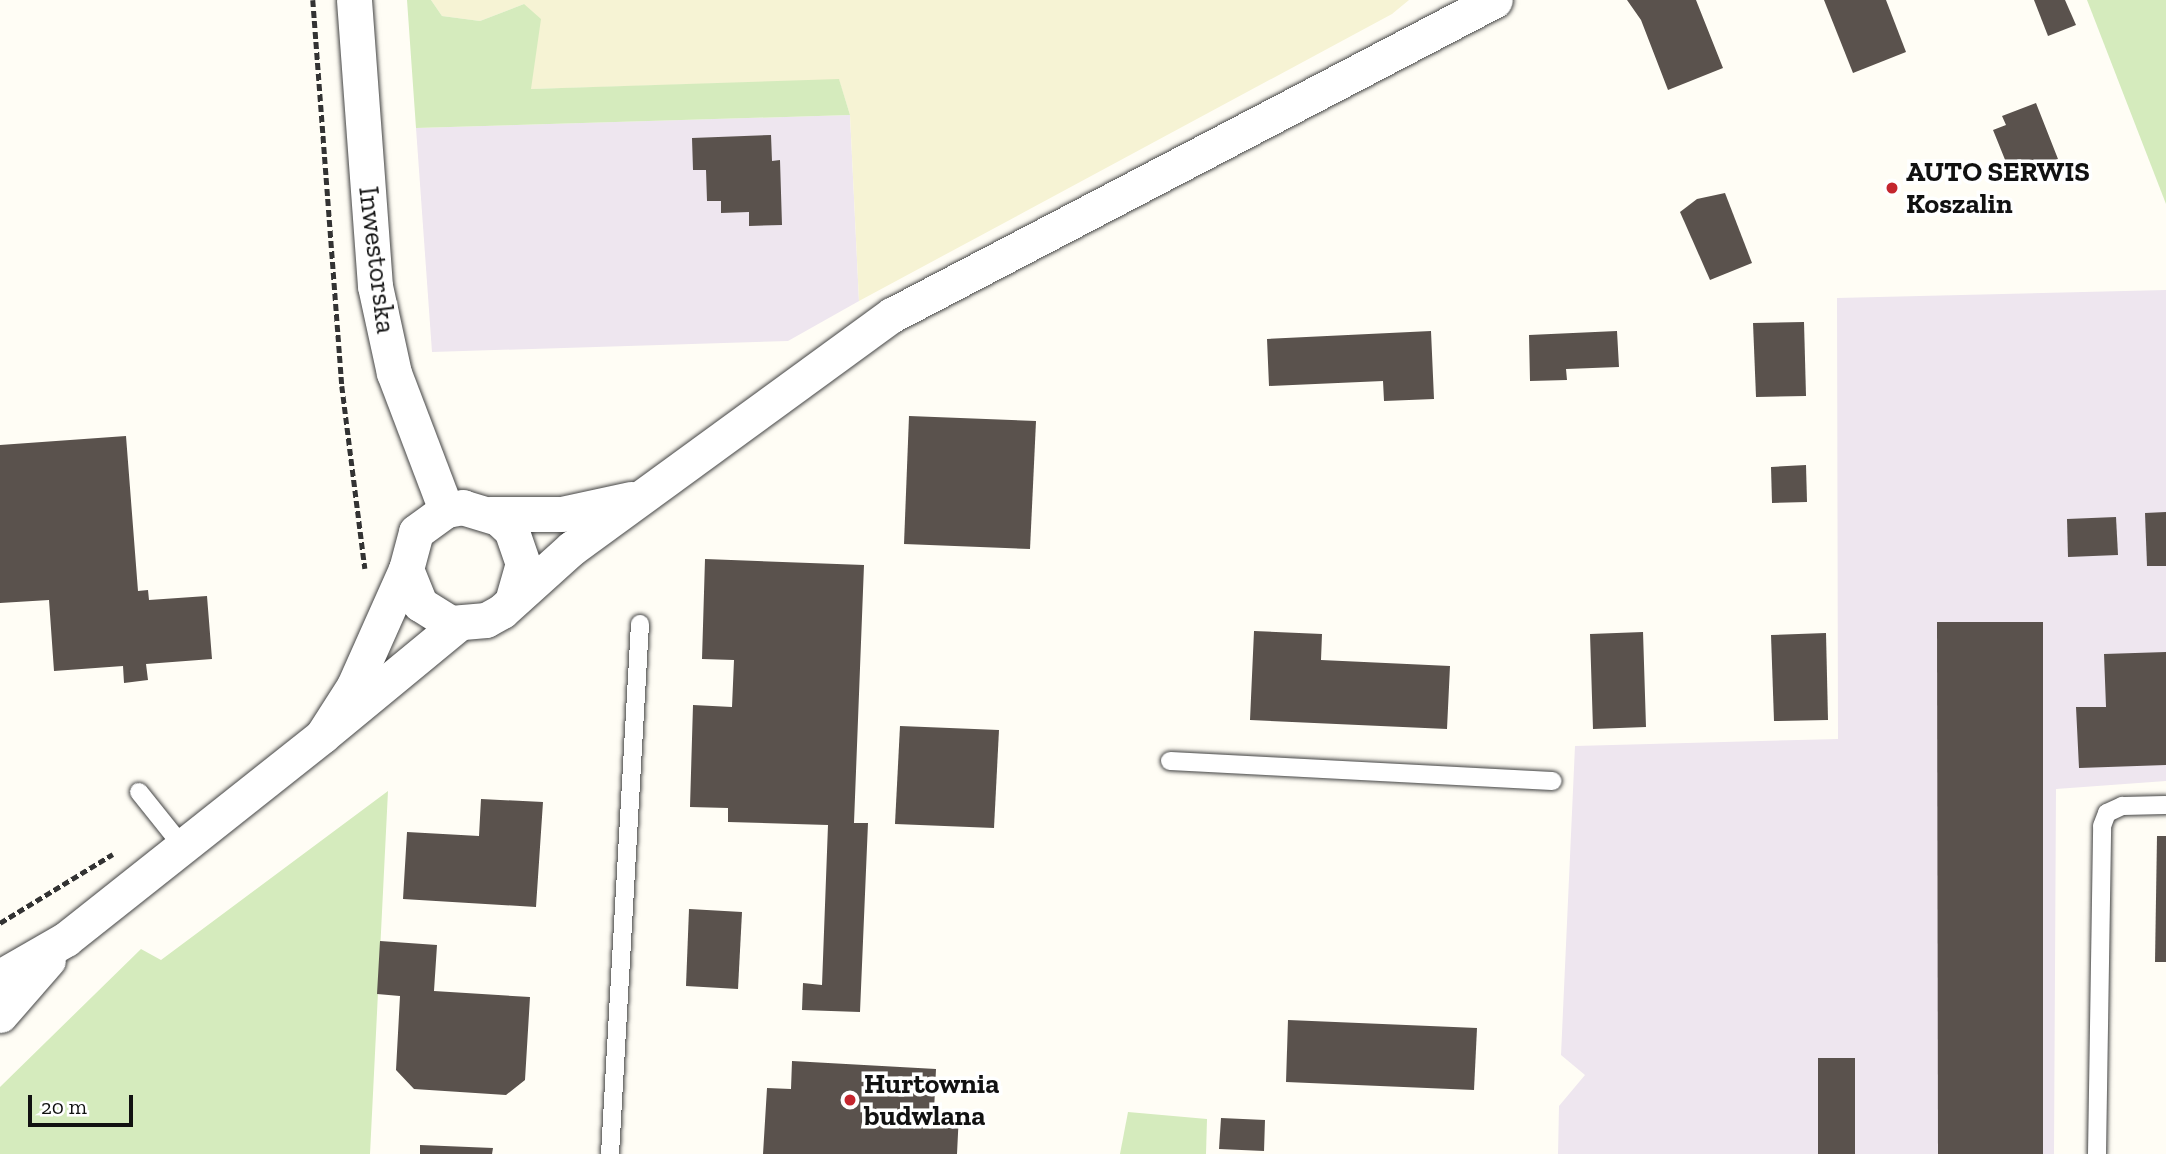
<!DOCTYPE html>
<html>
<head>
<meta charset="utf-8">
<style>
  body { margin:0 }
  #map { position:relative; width:2166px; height:1154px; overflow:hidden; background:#fffdf5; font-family:"Zilla Slab",serif }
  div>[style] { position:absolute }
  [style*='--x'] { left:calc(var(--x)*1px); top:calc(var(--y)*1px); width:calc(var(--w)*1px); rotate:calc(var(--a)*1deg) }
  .industrial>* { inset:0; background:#eee6ef }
  .farmland>* { inset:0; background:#f6f3d4 }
  .green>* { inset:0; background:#d5ebbd }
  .building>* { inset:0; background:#5a524d }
  .path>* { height:4.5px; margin-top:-2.25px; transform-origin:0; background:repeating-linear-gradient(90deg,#333 0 7px,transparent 0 10.5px) }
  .roads { filter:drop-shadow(0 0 2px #444) drop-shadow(0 0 2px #444) }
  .lane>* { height:18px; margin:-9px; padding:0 9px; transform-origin:9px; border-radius:9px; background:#fff }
  .street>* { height:35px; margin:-17.5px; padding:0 17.5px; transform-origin:17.5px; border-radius:17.5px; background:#fff }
  .dots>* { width:19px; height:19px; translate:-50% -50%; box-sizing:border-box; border:4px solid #fff; border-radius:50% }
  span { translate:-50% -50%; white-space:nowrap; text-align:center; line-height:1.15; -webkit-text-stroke:7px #fff; paint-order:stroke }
  .poi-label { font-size:28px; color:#111; font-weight:700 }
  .left { translate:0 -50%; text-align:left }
  .street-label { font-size:28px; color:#111 }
  .scale { position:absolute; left:28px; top:1095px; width:105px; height:32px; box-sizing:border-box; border:4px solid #111; border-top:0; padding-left:9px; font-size:21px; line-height:24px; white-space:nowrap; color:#111; -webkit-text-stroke:5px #fff; paint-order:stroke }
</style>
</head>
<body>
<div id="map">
  <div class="industrial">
    <i style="clip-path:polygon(850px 115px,859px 301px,788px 341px,432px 352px,416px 128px)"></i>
    <i style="clip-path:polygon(2166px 290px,2166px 781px,2056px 789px,2054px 1154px,1558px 1154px,1559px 1106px,1585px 1075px,1561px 1055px,1575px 746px,1838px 739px,1837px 298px)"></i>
  </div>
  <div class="farmland">
    <i style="clip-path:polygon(431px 0,1409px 0,1392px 14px,859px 301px,850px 115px,839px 80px,531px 89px,524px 4px,480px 21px,442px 16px)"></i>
  </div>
  <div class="green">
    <i style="clip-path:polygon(407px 0,431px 0,442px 16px,480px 21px,524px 4px,541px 19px,531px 89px,839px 79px,850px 115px,416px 128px)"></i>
    <i style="clip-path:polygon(2087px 0,2166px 0,2166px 204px)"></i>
    <i style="clip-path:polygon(388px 791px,370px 1154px,0 1154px,0 1087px,141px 949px,161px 960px)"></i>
    <i style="clip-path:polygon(1128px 1112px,1207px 1119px,1206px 1154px,1120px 1154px)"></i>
  </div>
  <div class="building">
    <i style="clip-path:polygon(1627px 0,1696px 0,1723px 68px,1668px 90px,1641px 20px)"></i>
    <i style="clip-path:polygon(1824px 0,1886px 0,1906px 52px,1853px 73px)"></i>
    <i style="clip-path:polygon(2034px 0,2065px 0,2076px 25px,2048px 36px)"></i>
    <i style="clip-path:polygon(2036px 103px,2058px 159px,2012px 177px,1993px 130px,2006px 125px,2002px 116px)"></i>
    <i style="clip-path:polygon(771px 135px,772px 161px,780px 160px,782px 225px,749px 226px,749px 212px,721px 213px,721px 201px,707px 201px,706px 170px,693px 170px,692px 138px)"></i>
    <i style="clip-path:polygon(1725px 193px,1752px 263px,1710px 280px,1680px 212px,1697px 199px)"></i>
    <i style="clip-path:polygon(1804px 322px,1806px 396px,1756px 397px,1753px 323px)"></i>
    <i style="clip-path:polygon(1431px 331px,1434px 399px,1384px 401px,1383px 381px,1269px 386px,1267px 339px)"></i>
    <i style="clip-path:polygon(1617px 331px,1619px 367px,1566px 369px,1567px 380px,1530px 381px,1529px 335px)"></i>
    <i style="clip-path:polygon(909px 416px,1036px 421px,1030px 549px,904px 544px)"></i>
    <i style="clip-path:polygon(126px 436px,138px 591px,148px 590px,149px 600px,207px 596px,212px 659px,146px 664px,148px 680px,124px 683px,123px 666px,54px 671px,49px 600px,0 603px,0 445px)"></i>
    <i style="clip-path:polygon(1806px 465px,1807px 502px,1772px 503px,1771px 467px)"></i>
    <i style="clip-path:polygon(2166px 512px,2166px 566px,2147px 566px,2145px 513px)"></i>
    <i style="clip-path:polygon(2116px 517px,2118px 555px,2068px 557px,2067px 519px)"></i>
    <i style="clip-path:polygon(705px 559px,864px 565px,854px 823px,868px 823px,860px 1012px,802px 1010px,803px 983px,822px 985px,828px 825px,728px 822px,728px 808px,690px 807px,693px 705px,732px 707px,734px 660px,702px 659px)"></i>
    <i style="clip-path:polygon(1937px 622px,2043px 622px,2043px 1154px,1938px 1154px)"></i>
    <i style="clip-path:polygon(1254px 631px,1322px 634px,1321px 660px,1450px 666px,1447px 729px,1250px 720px)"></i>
    <i style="clip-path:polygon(1643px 632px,1646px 727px,1593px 729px,1590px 634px)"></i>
    <i style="clip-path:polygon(1826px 633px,1828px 720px,1774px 721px,1771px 635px)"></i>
    <i style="clip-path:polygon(2166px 652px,2166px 765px,2079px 768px,2076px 707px,2106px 707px,2104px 654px)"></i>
    <i style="clip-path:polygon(900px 726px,999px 730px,994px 828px,895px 824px)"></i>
    <i style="clip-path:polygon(481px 799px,543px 802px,536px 907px,403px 899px,407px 832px,479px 836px)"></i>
    <i style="clip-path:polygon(2157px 836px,2166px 836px,2166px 962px,2155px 962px)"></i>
    <i style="clip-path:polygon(689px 909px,742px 912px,738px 989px,686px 986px)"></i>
    <i style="clip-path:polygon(380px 941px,437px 945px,434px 991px,530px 997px,525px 1080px,506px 1095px,414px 1089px,396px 1070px,400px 996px,377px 994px)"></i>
    <i style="clip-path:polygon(1288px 1020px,1477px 1028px,1474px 1090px,1286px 1082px)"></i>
    <i style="clip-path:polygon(1818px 1058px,1855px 1058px,1855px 1154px,1818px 1154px)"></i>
    <i style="clip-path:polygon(792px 1061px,936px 1069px,934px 1111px,959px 1113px,957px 1154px,763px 1154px,767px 1088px,791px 1089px)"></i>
    <i style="clip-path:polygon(1221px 1118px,1265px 1120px,1264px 1151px,1219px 1149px)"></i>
    <i style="clip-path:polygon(420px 1145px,493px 1148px,492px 1154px,420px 1154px)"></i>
  </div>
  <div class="path">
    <i style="--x:313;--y:0;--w:387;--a:85.7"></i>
    <i style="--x:342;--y:386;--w:184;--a:82.8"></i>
    <i style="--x:0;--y:923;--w:132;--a:-31.4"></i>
  </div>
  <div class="roads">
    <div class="lane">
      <i style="--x:1170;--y:761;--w:383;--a:3"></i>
      <i style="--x:139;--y:792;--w:70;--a:51.3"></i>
      <i style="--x:610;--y:1154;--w:531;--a:-86.76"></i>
      <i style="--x:2097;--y:1154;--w:328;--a:-89.1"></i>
      <i style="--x:2102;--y:826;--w:14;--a:-69"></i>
      <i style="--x:2107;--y:813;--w:17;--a:-25"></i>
      <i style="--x:2122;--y:806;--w:44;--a:-1.3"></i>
    </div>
    <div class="street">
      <i style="--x:354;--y:0;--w:287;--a:85.8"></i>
      <i style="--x:375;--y:286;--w:89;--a:77.7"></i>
      <i style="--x:394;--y:373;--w:147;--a:69.2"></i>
      <i style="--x:490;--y:514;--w:71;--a:0"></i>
      <i style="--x:561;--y:514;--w:72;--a:-12.1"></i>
      <i style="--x:406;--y:569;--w:128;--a:114"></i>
      <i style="--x:354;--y:686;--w:59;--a:122.6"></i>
      <i style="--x:322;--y:736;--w:178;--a:-39.5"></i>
      <i style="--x:513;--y:598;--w:35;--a:-74"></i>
      <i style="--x:523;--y:564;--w:36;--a:-109"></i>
      <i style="--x:511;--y:530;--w:18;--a:-137"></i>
      <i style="--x:498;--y:518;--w:37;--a:-163"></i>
      <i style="--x:463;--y:507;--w:17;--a:170"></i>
      <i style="--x:446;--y:510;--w:37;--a:144"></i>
      <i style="--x:416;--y:532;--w:38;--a:105"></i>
      <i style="--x:406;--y:569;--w:38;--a:68"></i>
      <i style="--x:420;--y:604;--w:36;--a:32"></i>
      <i style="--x:451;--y:623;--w:35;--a:-5"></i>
      <i style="--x:486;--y:620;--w:18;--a:-29"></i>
      <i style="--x:502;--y:611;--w:94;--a:-42"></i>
      <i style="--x:572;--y:548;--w:396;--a:-36.1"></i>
      <i style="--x:892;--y:315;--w:680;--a:-27.58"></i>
      <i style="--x:0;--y:977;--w:76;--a:-29.9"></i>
      <i style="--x:66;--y:939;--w:327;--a:-38.4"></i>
      <i style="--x:0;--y:1015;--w:73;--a:-48.9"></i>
    </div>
  </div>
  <div class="dots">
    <i style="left:1892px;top:188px;background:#c4262e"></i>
    <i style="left:850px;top:1100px;background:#c4262e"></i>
  </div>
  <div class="poi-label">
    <span class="left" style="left:1906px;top:188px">AUTO SERWIS<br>Koszalin</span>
    <span class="left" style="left:864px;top:1100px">Hurtownia<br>budwlana</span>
  </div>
  <div class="street-label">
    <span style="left:377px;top:260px;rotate:83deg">Inwestorska</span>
  </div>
  <div class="scale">20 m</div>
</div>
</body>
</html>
